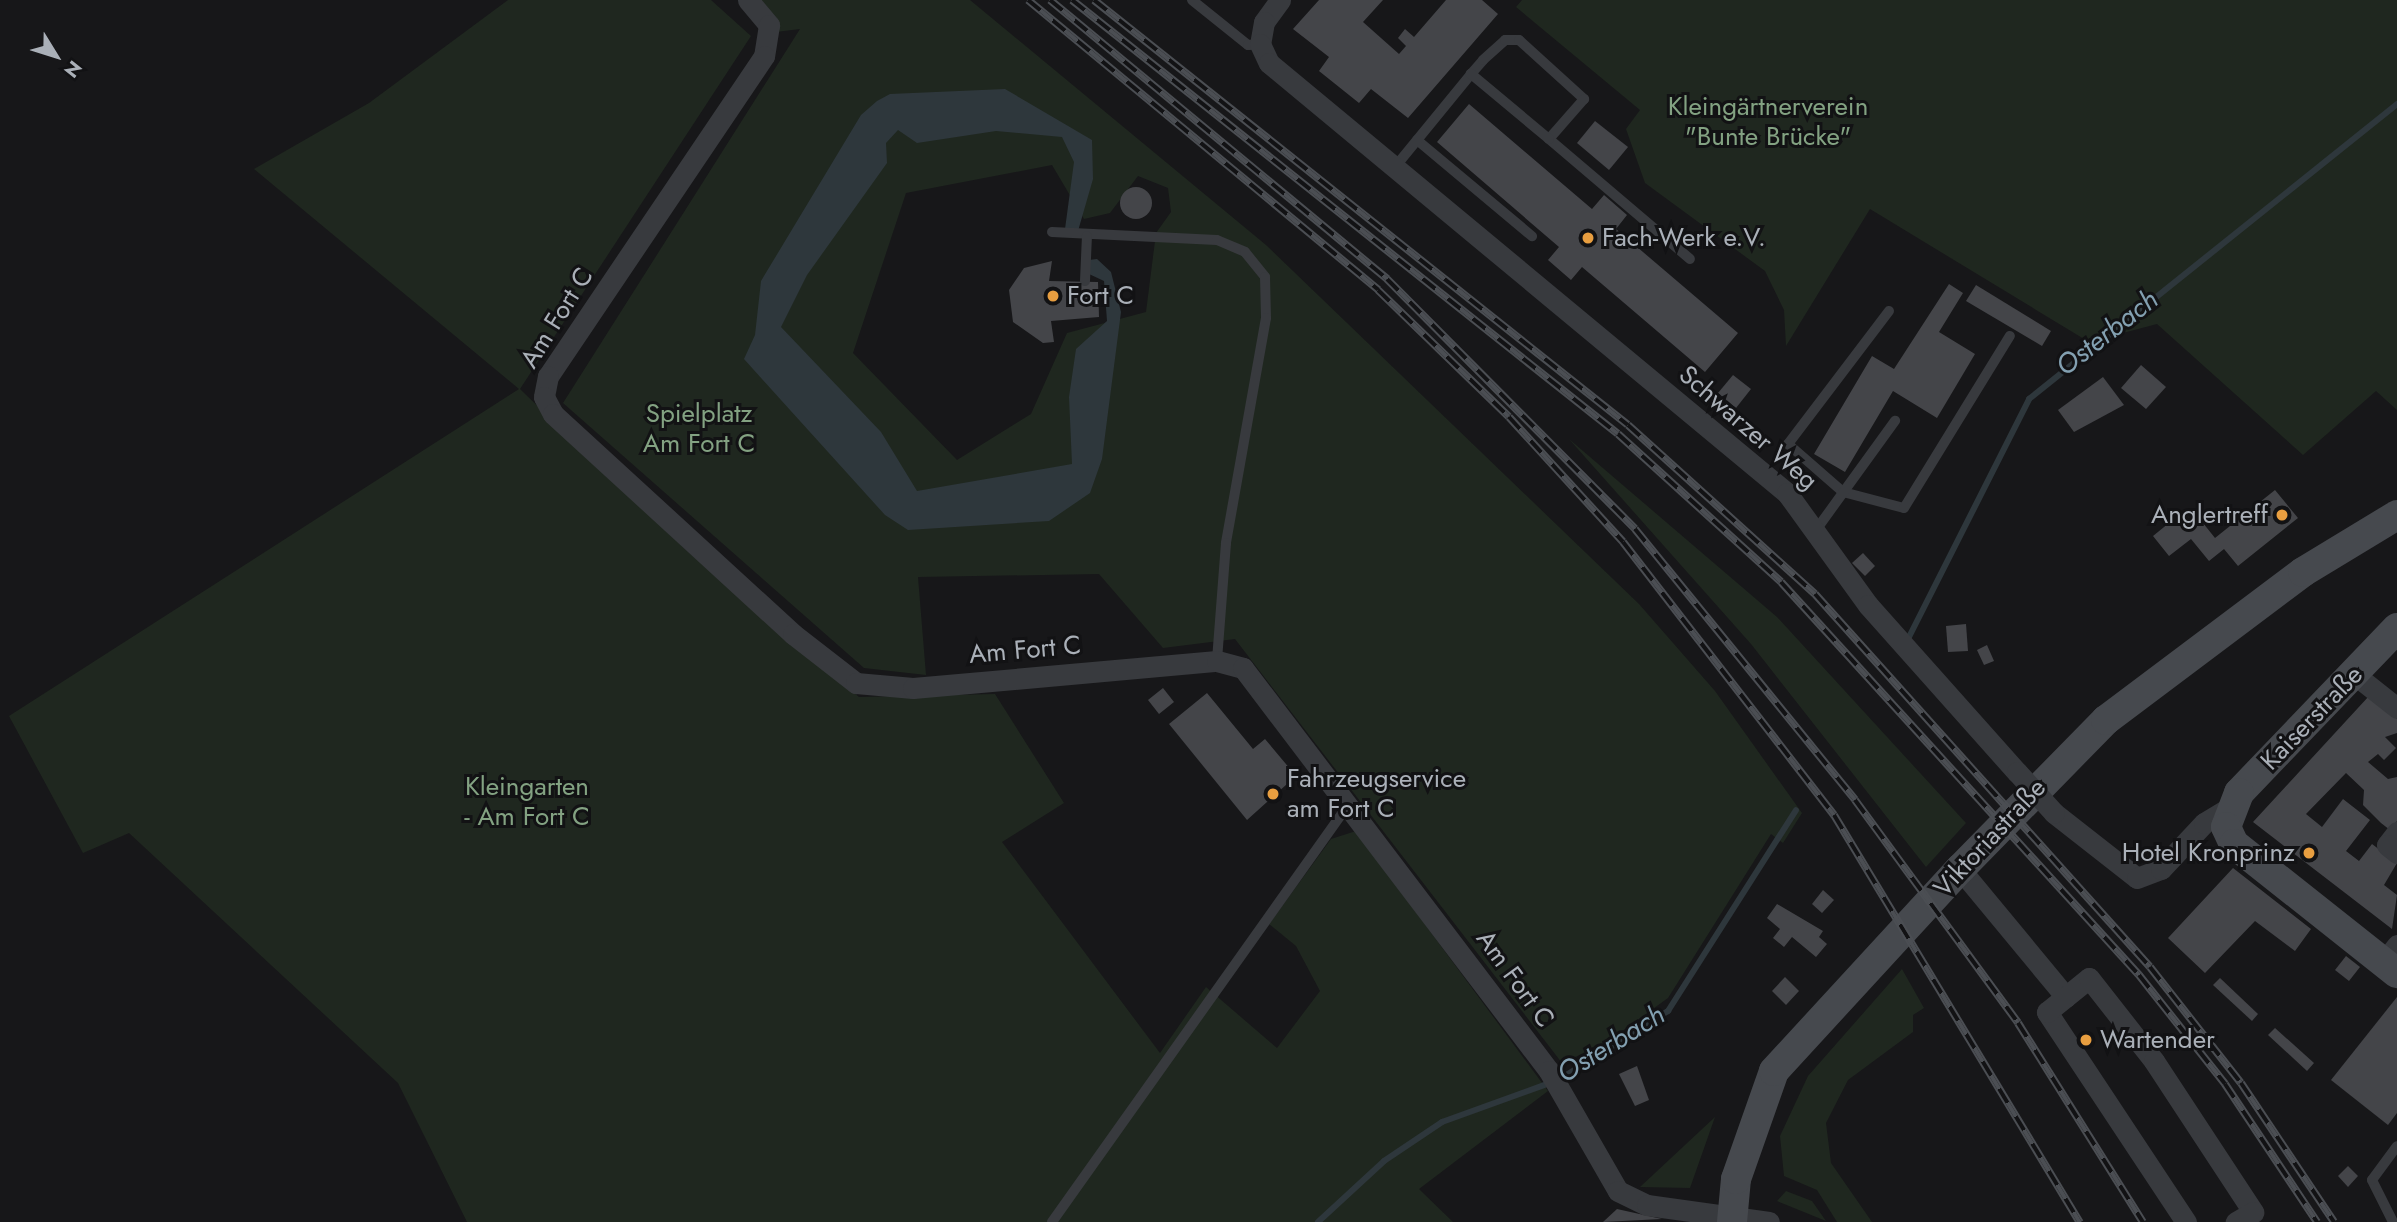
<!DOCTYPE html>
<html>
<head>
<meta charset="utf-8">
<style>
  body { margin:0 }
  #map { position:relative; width:2397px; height:1222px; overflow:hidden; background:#171719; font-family:Jost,sans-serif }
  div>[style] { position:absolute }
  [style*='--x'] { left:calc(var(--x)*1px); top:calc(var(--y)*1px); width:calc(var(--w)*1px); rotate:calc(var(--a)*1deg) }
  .green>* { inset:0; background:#1f271f }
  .water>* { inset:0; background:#2e373c }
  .stream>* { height:6px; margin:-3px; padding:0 3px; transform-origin:3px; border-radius:3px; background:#2e373c }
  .building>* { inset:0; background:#444549 }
  .round { border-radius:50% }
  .service>* { height:10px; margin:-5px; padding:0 5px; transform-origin:5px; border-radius:5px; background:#383a3e }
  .minor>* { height:21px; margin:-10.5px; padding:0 10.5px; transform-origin:10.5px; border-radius:10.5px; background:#383a3e }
  .secondary>* { height:30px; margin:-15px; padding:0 15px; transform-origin:15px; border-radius:15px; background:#46494e }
  .rail>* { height:8px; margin-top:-4px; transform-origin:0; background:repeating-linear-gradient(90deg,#121214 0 16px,#4b4e53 0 32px); box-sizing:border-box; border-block:2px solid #4b4e53 }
  .minor-bridge>* { height:21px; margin:-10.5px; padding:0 10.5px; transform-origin:10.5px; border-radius:10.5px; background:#383a3e }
  .dots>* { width:19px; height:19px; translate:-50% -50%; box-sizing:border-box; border:4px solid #121214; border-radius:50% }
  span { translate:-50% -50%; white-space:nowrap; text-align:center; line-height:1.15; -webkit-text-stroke:6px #121214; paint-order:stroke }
  .park-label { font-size:26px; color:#83a282 }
  .poi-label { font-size:26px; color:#aab0b8 }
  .left { translate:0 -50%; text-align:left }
  .right { translate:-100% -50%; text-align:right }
  .street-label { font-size:26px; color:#aab0b8 }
  .water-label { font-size:28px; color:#83a0b1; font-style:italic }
  .north { position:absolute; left:21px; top:21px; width:70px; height:70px; -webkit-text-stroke:5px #121214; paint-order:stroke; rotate:128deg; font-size:19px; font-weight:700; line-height:28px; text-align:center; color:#aab0b8 }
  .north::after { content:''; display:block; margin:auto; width:24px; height:32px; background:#aab0b8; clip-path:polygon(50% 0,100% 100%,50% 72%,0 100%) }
</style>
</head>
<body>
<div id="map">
  <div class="green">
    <i style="clip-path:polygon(508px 0,711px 0,751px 36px,520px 389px,686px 550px,859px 697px,995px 694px,1064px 803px,1002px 842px,1160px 1053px,1206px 987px,1277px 1048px,1320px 991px,1296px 946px,1269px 924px,1331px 839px,1356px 831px,1548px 1091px,1419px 1189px,1453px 1222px,467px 1222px,398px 1083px,129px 833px,83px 853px,9px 716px,519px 389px,254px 169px,369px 103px)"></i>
    <i style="clip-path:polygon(evenodd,755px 0,970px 0,1266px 245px,1639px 604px,1715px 691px,1802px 813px,1783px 843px,1771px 834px,1668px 998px,1604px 1044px,1562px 1063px,1235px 639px,1163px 648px,1099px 574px,918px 577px,926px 675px,864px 668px,563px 403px,800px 29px,776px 32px,755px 0,1052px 165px,1084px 219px,1110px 213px,1138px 176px,1168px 188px,1171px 212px,1156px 233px,1146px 312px,1067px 333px,1031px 414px,957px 460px,853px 353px,906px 193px,1052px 165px)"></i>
    <i style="clip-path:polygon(1522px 0,2397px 0,2397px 410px,2376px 391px,2303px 455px,2157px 324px,2089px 342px,1870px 209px,1786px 346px,1784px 310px,1765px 271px,1645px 183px,1626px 129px,1640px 110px,1516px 7px)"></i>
    <i style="clip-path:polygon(1569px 439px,1777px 617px,1966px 823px,1926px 867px,1751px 644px)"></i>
    <i style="clip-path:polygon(1902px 969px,1924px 1008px,1913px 1015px,1913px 1032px,1848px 1080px,1826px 1123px,1831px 1163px,1872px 1222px,1837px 1222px,1817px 1190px,1784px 1176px,1780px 1136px,1808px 1076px)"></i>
    <i style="clip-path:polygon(1715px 1117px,1690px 1188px,1640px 1187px)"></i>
    <i style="clip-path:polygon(1786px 1191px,1812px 1201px,1826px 1221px,1777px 1201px)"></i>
  </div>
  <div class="water">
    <i style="clip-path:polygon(1005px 89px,1092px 140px,1093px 179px,1078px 231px,1065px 229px,1074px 162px,1062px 137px,996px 131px,917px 143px,898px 130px,886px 143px,887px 163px,807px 275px,781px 327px,881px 432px,917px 491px,1072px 464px,1069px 397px,1076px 349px,1107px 321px,1104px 281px,1089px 274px,1089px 260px,1097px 259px,1111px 272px,1121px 312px,1102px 459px,1090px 493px,1049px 521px,908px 530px,885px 515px,744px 359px,755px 335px,761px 281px,861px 115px,877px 101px,890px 94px)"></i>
  </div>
  <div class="stream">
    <i style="--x:1909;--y:637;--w:267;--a:-63.2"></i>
    <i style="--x:2029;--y:399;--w:472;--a:-38.7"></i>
    <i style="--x:1560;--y:1079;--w:128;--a:-32.2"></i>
    <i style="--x:1668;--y:1011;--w:238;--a:-57.5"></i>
    <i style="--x:1318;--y:1222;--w:90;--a:-42.7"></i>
    <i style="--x:1384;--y:1161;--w:70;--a:-33.9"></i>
    <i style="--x:1442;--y:1122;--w:115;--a:-19.9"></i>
  </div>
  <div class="building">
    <i style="clip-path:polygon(1319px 0,1383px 0,1363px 22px,1399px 54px,1406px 46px,1398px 38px,1405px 29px,1414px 37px,1446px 0,1482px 0,1498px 14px,1408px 118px,1371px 89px,1359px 103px,1319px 71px,1329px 57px,1293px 29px)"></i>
    <i style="clip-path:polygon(1469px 104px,1592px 209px,1604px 195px,1627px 215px,1616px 229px,1738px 333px,1705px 372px,1582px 267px,1571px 280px,1548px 260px,1559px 247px,1437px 142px)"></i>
    <i style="clip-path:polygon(1595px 121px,1628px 147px,1609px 170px,1577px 143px)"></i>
    <i class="round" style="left:1120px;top:187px;width:32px;height:32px"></i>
    <i style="clip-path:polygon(1052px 261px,1049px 281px,1098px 282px,1099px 317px,1051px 321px,1054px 342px,1043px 343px,1013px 322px,1009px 290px,1024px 268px)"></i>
    <i style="clip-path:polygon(1949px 284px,1963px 293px,1939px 332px,1975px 354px,1937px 418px,1893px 391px,1845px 472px,1814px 454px,1872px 356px,1894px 369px)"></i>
    <i style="clip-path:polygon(1976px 285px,2051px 331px,2042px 346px,1966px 301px)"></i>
    <i style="clip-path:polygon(2141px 365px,2166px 387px,2146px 409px,2121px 388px)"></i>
    <i style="clip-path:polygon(1733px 375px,1751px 389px,1736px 408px,1718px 393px)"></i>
    <i style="clip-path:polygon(2103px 377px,2124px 405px,2074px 432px,2058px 410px)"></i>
    <i style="clip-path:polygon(2275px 490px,2298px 518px,2238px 566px,2224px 549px,2209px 561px,2191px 539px,2169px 556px,2153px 536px,2180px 514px,2189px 526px,2199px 518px,2215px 538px)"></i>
    <i style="clip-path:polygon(1863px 553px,1875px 566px,1865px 576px,1852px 563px)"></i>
    <i style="clip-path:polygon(1966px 624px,1968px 651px,1948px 652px,1946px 626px)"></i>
    <i style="clip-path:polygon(1987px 645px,1994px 661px,1984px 665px,1977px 650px)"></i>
    <i style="clip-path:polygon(1163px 688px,1174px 702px,1159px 714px,1148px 700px)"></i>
    <i style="clip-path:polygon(1207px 693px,1253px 749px,1265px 739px,1296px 776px,1247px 820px,1169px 724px)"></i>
    <i style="clip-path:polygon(2369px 696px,2397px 719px,2397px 733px,2385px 737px,2396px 748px,2384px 760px,2378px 754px,2368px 762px,2388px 779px,2397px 777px,2397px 821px,2390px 830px,2381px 823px,2363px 805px,2364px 790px,2346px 773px,2306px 814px,2322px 827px,2343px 799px,2370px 820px,2346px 851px,2359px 861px,2372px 844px,2397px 863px,2384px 885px,2397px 895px,2392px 929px,2253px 822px)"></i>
    <i style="clip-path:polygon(2233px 868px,2311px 929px,2295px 951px,2255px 921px,2205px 973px,2168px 938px)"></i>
    <i style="clip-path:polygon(1823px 890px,1834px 900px,1822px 913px,1812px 904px)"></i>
    <i style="clip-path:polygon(1777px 904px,1823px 931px,1819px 937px,1827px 944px,1816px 957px,1792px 937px,1784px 947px,1773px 938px,1780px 929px,1767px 918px)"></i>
    <i style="clip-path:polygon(2346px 956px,2360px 967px,2349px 981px,2335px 970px)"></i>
    <i style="clip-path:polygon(1785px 977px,1799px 991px,1786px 1005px,1772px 991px)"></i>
    <i style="clip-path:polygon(2220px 978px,2258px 1014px,2252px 1021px,2213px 985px)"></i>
    <i style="clip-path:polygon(2397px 997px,2397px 1113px,2388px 1125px,2331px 1080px)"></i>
    <i style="clip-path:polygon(2275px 1028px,2314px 1063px,2307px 1071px,2268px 1035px)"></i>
    <i style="clip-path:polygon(1637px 1066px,1649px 1100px,1635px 1106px,1619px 1074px)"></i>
    <i style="clip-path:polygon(2348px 1166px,2358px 1176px,2348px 1187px,2338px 1176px)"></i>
    <i style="clip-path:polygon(1617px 1209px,1662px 1219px,1603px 1222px)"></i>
  </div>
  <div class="service">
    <i style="--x:1192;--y:0;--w:72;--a:38.8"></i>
    <i style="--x:1248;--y:45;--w:12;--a:-5"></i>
    <i style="--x:1549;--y:139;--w:185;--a:40.4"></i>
    <i style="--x:1417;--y:140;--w:150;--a:39.9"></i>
    <i style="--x:1395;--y:167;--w:120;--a:-50.7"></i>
    <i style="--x:1471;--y:74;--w:18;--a:-49"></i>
    <i style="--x:1483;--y:60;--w:30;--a:-42"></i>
    <i style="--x:1505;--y:40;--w:14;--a:0"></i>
    <i style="--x:1519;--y:40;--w:88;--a:42.2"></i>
    <i style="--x:1584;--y:99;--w:53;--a:131.2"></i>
    <i style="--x:1549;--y:139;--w:102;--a:-140.2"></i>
    <i style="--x:1052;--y:232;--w:165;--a:2.8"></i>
    <i style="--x:1217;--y:240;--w:30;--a:23"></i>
    <i style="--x:1245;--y:252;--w:32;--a:51"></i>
    <i style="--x:1265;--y:277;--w:41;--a:88.6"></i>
    <i style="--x:1266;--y:318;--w:229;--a:100.1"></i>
    <i style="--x:1226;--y:543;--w:118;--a:94.4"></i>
    <i style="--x:1085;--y:281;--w:45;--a:-87.5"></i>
    <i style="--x:1889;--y:311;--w:167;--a:127.2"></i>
    <i style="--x:1788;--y:444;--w:73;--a:41.1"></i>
    <i style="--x:1843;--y:492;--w:63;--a:14.7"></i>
    <i style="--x:1904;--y:508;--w:202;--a:-58.4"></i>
    <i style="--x:1816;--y:530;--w:135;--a:-54.1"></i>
    <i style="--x:1052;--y:1222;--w:511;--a:-54.63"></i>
    <i style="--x:2393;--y:1222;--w:47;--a:-116.6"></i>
    <i style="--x:2372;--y:1180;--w:42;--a:-53.7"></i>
  </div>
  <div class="minor">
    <i style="--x:748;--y:0;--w:33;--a:50"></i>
    <i style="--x:769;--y:25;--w:31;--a:99"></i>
    <i style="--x:764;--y:56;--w:386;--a:124"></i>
    <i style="--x:548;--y:376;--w:21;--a:101"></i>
    <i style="--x:544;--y:397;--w:19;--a:62"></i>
    <i style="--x:553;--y:414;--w:326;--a:42.5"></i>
    <i style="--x:793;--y:634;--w:80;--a:37.9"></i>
    <i style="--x:856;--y:683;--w:57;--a:5"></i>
    <i style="--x:913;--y:688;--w:305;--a:-5.1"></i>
    <i style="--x:1217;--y:661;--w:27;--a:15"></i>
    <i style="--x:1243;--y:668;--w:506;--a:52.79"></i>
    <i style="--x:1549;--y:1071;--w:138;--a:60.1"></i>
    <i style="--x:1618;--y:1191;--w:32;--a:26"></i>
    <i style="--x:1647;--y:1205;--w:123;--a:7.9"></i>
    <i style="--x:1280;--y:0;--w:27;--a:126"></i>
    <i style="--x:1264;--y:22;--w:22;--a:100"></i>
    <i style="--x:1260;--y:44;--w:21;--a:65"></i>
    <i style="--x:1269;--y:63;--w:673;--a:39.7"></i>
    <i style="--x:1787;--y:493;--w:138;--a:54.1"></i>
    <i style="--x:1868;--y:605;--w:224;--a:48.3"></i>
    <i style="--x:2354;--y:674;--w:55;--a:38.3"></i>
    <i style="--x:2054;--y:813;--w:105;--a:38.1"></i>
    <i style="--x:2137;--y:878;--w:26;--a:-21"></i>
    <i style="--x:2161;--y:869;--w:63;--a:-46.9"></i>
    <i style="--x:2204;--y:823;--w:29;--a:-31"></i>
    <i style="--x:2397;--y:832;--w:16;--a:128"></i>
    <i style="--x:2387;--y:845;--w:13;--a:39"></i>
    <i style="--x:1960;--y:869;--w:166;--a:50.4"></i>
    <i style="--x:2383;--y:963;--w:23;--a:-52"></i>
    <i style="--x:2186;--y:1222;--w:252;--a:-123.5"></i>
    <i style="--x:2047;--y:1012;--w:54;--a:-39"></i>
    <i style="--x:2089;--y:978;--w:105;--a:51.9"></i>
    <i style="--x:2154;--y:1061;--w:181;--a:56.7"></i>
    <i style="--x:2253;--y:1212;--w:20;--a:150"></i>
  </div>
  <div class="secondary">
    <i style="--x:2397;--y:628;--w:228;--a:133.8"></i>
    <i style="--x:2239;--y:793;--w:36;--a:111"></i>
    <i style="--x:2226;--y:827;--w:19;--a:65"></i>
    <i style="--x:2234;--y:844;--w:208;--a:38.4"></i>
    <i style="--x:1732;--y:1222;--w:43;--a:-84.7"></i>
    <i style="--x:1736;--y:1179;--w:114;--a:-70.6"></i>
    <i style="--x:1774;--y:1071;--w:275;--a:-47.4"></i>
    <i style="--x:1960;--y:869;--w:209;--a:-45.6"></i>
    <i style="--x:2106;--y:720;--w:246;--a:-36.9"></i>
    <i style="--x:2303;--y:572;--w:110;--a:-31.2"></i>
  </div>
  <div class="rail">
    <i style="--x:1028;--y:0;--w:455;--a:39.6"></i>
    <i style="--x:1378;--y:290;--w:182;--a:44.1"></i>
    <i style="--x:1509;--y:417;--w:169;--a:47.6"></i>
    <i style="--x:1623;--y:542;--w:345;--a:52.3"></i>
    <i style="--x:1834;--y:815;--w:476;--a:58.9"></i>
    <i style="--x:1050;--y:0;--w:438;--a:39.6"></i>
    <i style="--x:1387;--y:279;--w:352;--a:45.2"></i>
    <i style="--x:1635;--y:529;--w:349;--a:50.9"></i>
    <i style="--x:1855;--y:800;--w:276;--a:53.8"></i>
    <i style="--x:2018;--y:1023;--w:235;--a:57.9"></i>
    <i style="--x:1072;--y:0;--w:697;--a:38.48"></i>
    <i style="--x:1618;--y:434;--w:220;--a:42.2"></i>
    <i style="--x:1781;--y:582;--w:532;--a:47.67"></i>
    <i style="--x:2139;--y:975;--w:139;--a:51.7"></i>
    <i style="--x:2225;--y:1084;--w:166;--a:56.3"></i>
    <i style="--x:1094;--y:0;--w:682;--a:38.52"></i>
    <i style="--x:1628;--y:425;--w:252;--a:42.1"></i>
    <i style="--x:1815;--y:594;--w:501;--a:48.07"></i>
    <i style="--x:2150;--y:967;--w:147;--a:51.9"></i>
    <i style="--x:2241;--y:1083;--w:167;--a:56.2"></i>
  </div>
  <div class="minor-bridge">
    <i style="--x:2017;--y:772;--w:55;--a:47.9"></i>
  </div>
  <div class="dots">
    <i style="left:1588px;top:238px;background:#e89e40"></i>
    <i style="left:1053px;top:296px;background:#e89e40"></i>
    <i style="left:2282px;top:515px;background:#e89e40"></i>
    <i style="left:1273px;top:794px;background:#e89e40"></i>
    <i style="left:2309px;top:853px;background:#e89e40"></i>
    <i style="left:2086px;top:1040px;background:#e89e40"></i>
  </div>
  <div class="park-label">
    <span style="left:1768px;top:122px">Kleingärtnerverein<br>"Bunte Brücke"</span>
    <span style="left:699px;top:429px">Spielplatz<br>Am Fort C</span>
    <span style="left:527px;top:802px">Kleingarten<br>- Am Fort C</span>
  </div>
  <div class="poi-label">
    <span class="left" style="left:1602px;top:238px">Fach-Werk e.V.</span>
    <span class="left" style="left:1067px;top:296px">Fort C</span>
    <span class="right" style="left:2268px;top:515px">Anglertreff</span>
    <span class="left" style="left:1287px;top:794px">Fahrzeugservice<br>am Fort C</span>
    <span class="right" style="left:2295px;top:853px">Hotel Kronprinz</span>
    <span class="left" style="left:2100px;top:1040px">Wartender</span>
  </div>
  <div class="street-label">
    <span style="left:557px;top:318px;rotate:-58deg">Am Fort C</span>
    <span style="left:1748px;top:428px;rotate:41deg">Schwarzer Weg</span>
    <span style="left:1025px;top:650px;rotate:-5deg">Am Fort C</span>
    <span style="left:2312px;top:718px;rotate:-46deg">Kaiserstraße</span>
    <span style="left:1990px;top:838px;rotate:-47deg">Viktoriastraße</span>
    <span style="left:1515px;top:979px;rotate:54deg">Am Fort C</span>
  </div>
  <div class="water-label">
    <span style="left:2107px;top:333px;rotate:-38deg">Osterbach</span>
    <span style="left:1611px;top:1044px;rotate:-32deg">Osterbach</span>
  </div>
  <div class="north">N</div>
</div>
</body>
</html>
